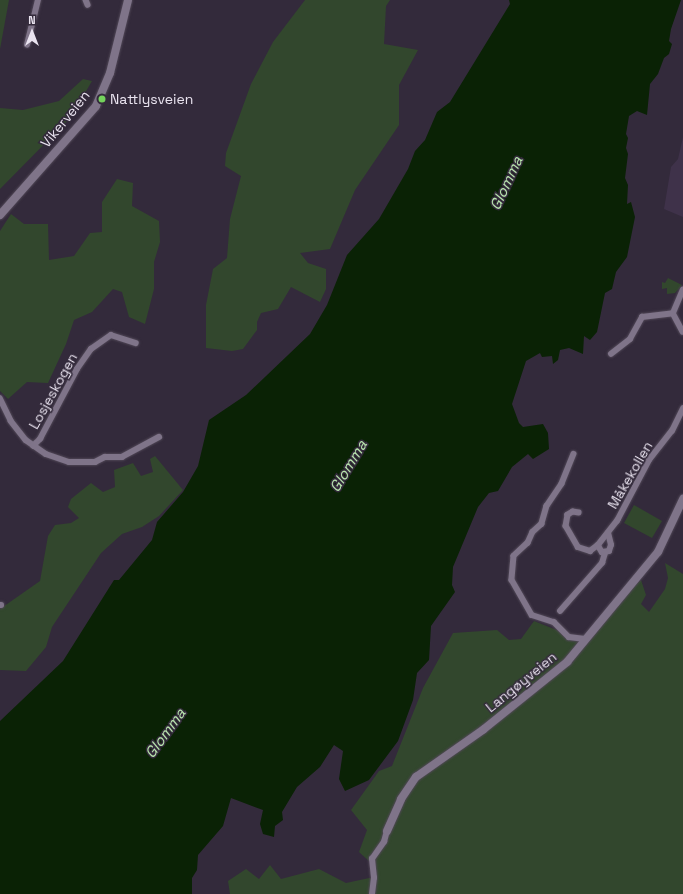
<!DOCTYPE html>
<html>
<head>
<meta charset="utf-8">
<style>
  body { margin:0 }
  #map { position:relative; width:683px; height:894px; overflow:hidden; background:#332a3b; font-family:"Space Grotesk",sans-serif }
  div>[style] { position:absolute }
  [style*='--x'] { left:calc(var(--x)*1px); top:calc(var(--y)*1px); width:calc(var(--w)*1px); rotate:calc(var(--a)*1deg) }
  .built>* { inset:0; background:#3f324a }
  .green>* { inset:0; background:#32472d }
  .water>* { inset:0; background:#0a2205 }
  .roads { filter:drop-shadow(0 0 1px #514857) drop-shadow(0 0 1px #514857) }
  .minor>* { height:5.5px; margin:-2.75px; padding:0 2.75px; transform-origin:2.75px; border-radius:2.75px; background:#7f7489 }
  .secondary>* { height:8px; margin:-4px; padding:0 4px; transform-origin:4px; border-radius:4px; background:#7f7489 }
  .dots>* { width:11px; height:11px; translate:-50% -50%; box-sizing:border-box; border:2px solid #332a3b; border-radius:50% }
  span { translate:-50% -50%; white-space:nowrap; text-align:center; line-height:1.15; -webkit-text-stroke:3px #332a3b; paint-order:stroke }
  .poi-label { font-size:14px; color:#e9e3ef }
  .left { translate:0 -50%; text-align:left }
  .street-label { font-size:14px; color:#e9e3ef }
  .water-label { font-size:15px; color:#b9e6ae; font-style:italic }
  .north { position:absolute; left:12px; top:12px; width:40px; height:40px; -webkit-text-stroke:3px #332a3b; paint-order:stroke; rotate:0deg; font-size:11px; font-weight:700; line-height:16px; text-align:center; color:#e9e3ef }
  .north::after { content:''; display:block; margin:auto; width:14px; height:18px; background:#e9e3ef; clip-path:polygon(50% 0,100% 100%,50% 72%,0 100%) }
</style>
</head>
<body>
<div id="map">
  <div class="built">
    <i style="clip-path:polygon(683px 137px,683px 217px,664px 209px,671px 167px,678px 159px)"></i>
  </div>
  <div class="green">
    <i style="clip-path:polygon(0 0,9px 0,0 49px)"></i>
    <i style="clip-path:polygon(305px 0,390px 0,386px 6px,384px 44px,418px 50px,399px 85px,399px 125px,355px 190px,330px 249px,300px 253px,308px 263px,326px 269px,326px 289px,320px 302px,291px 287px,278px 309px,261px 313px,257px 322px,257px 330px,243px 349px,232px 351px,206px 348px,206px 305px,213px 269px,227px 258px,230px 219px,241px 176px,225px 166px,226px 153px,251px 84px,273px 42px)"></i>
    <i style="clip-path:polygon(83px 79px,92px 81px,71px 117px,0 189px,0 108px,23px 110px,59px 101px)"></i>
    <i style="clip-path:polygon(117px 179px,133px 183px,132px 206px,159px 221px,160px 242px,154px 262px,154px 289px,145px 324px,129px 317px,122px 292px,113px 289px,92px 312px,74px 320px,66px 344px,48px 383px,27px 382px,8px 399px,0 391px,0 231px,11px 214px,24px 224px,48px 224px,49px 260px,74px 256px,90px 233px,102px 232px,102px 202px)"></i>
    <i style="clip-path:polygon(668px 278px,682px 285px,675px 293px,667px 294px,667px 288px,662px 289px,662px 282px,665px 283px)"></i>
    <i style="clip-path:polygon(155px 456px,183px 490px,159px 516px,142px 527px,122px 534px,101px 553px,52px 627px,46px 647px,26px 671px,0 670px,0 609px,40px 581px,48px 536px,55px 525px,71px 523px,79px 518px,68px 507px,71px 499px,91px 483px,103px 492px,115px 487px,114px 470px,133px 463px,141px 476px,153px 472px,150px 459px)"></i>
    <i style="clip-path:polygon(634px 505px,662px 521px,652px 538px,624px 523px)"></i>
    <i style="clip-path:polygon(665px 563px,683px 574px,683px 894px,230px 894px,228px 881px,246px 869px,259px 879px,270px 865px,281px 879px,319px 869px,346px 883px,374px 877px,372px 864px,359px 852px,367px 830px,351px 810px,379px 771px,392px 766px,423px 688px,453px 633px,497px 630px,509px 640px,521px 639px,534px 621px,574px 637px,590px 637px,628px 592px,641px 580px,646px 595px,641px 604px,649px 612px,665px 589px,668px 578px)"></i>
  </div>
  <div class="water">
    <i style="clip-path:polygon(509px 0,681px 0,671px 29px,669px 41px,672px 44px,669px 54px,664px 58px,658px 74px,650px 84px,647px 115px,637px 111px,629px 116px,626px 134px,628px 138px,626px 148px,628px 154px,625px 178px,628px 185px,627px 204px,631px 202px,635px 217px,627px 257px,616px 272px,612px 289px,605px 293px,597px 332px,590px 340px,584px 336px,583px 354px,569px 348px,560px 350px,558px 360px,553px 364px,552px 356px,542px 357px,540px 353px,526px 361px,512px 404px,519px 423px,523px 427px,543px 424px,548px 433px,549px 449px,533px 459px,528px 454px,512px 467px,498px 491px,489px 493px,478px 507px,453px 567px,452px 585px,455px 592px,431px 626px,429px 660px,417px 673px,413px 700px,398px 741px,369px 780px,345px 791px,339px 779px,343px 751px,334px 745px,320px 767px,297px 787px,282px 812px,283px 820px,275px 826px,274px 837px,263px 834px,260px 824px,263px 810px,231px 798px,223px 826px,198px 855px,197px 870px,192px 878px,192px 894px,0 894px,0 721px,63px 661px,114px 580px,119px 580px,152px 540px,157px 522px,183px 492px,198px 466px,209px 420px,246px 395px,310px 334px,327px 305px,347px 255px,379px 219px,408px 169px,415px 151px,425px 140px,437px 112px,450px 102px,510px 4px)"></i>
  </div>
  <div class="roads">
    <div class="minor">
      <i style="--x:86;--y:0;--w:5;--a:68"></i>
      <i style="--x:27;--y:45;--w:46;--a:-76.3"></i>
      <i style="--x:673;--y:313;--w:25;--a:-67"></i>
      <i style="--x:673;--y:313;--w:21;--a:62"></i>
      <i style="--x:611;--y:354;--w:24;--a:-38"></i>
      <i style="--x:630;--y:339;--w:25;--a:-61"></i>
      <i style="--x:642;--y:317;--w:31;--a:-7"></i>
      <i style="--x:0;--y:398;--w:25;--a:64"></i>
      <i style="--x:11;--y:421;--w:24;--a:52"></i>
      <i style="--x:26;--y:440;--w:24;--a:35"></i>
      <i style="--x:46;--y:454;--w:24;--a:19"></i>
      <i style="--x:69;--y:462;--w:26;--a:0"></i>
      <i style="--x:95;--y:462;--w:11;--a:-27"></i>
      <i style="--x:105;--y:457;--w:17;--a:0"></i>
      <i style="--x:122;--y:457;--w:42;--a:-28.4"></i>
      <i style="--x:33;--y:446;--w:10;--a:-45"></i>
      <i style="--x:40;--y:439;--w:79;--a:-62.1"></i>
      <i style="--x:77;--y:369;--w:24;--a:-55"></i>
      <i style="--x:91;--y:349;--w:24;--a:-35"></i>
      <i style="--x:111;--y:335;--w:26;--a:18"></i>
      <i style="--x:574;--y:454;--w:32;--a:112"></i>
      <i style="--x:562;--y:484;--w:27;--a:124"></i>
      <i style="--x:547;--y:506;--w:19;--a:106"></i>
      <i style="--x:542;--y:524;--w:12;--a:138"></i>
      <i style="--x:533;--y:532;--w:12;--a:114"></i>
      <i style="--x:528;--y:543;--w:19;--a:137"></i>
      <i style="--x:514;--y:556;--w:24;--a:95"></i>
      <i style="--x:512;--y:580;--w:40;--a:60.3"></i>
      <i style="--x:532;--y:615;--w:23;--a:18"></i>
      <i style="--x:554;--y:622;--w:21;--a:45"></i>
      <i style="--x:569;--y:637;--w:16;--a:7"></i>
      <i style="--x:579;--y:513;--w:6;--a:-171"></i>
      <i style="--x:573;--y:512;--w:6;--a:149"></i>
      <i style="--x:568;--y:515;--w:11;--a:100"></i>
      <i style="--x:566;--y:526;--w:24;--a:60"></i>
      <i style="--x:578;--y:547;--w:13;--a:18"></i>
      <i style="--x:590;--y:551;--w:10;--a:-37"></i>
      <i style="--x:598;--y:545;--w:31;--a:-52"></i>
      <i style="--x:617;--y:521;--w:69;--a:-62.3"></i>
      <i style="--x:649;--y:460;--w:37;--a:-52"></i>
      <i style="--x:672;--y:431;--w:25;--a:-64"></i>
      <i style="--x:598;--y:545;--w:8;--a:60"></i>
      <i style="--x:602;--y:552;--w:7;--a:-8"></i>
      <i style="--x:609;--y:551;--w:6;--a:-72"></i>
      <i style="--x:611;--y:545;--w:12;--a:-104"></i>
      <i style="--x:0;--y:605;--w:1;--a:0"></i>
      <i style="--x:560;--y:611;--w:64;--a:-48.8"></i>
      <i style="--x:602;--y:563;--w:10;--a:-73"></i>
      <i style="--x:372;--y:894;--w:16;--a:-83"></i>
      <i style="--x:374;--y:878;--w:19;--a:-96"></i>
      <i style="--x:372;--y:859;--w:21;--a:-55"></i>
      <i style="--x:384;--y:842;--w:11;--a:-75"></i>
    </div>
    <div class="secondary">
      <i style="--x:0;--y:215;--w:145;--a:-48.6"></i>
      <i style="--x:96;--y:106;--w:36;--a:-67"></i>
      <i style="--x:110;--y:73;--w:75;--a:-76.1"></i>
      <i style="--x:387;--y:831;--w:35;--a:-66"></i>
      <i style="--x:401;--y:799;--w:27;--a:-56"></i>
      <i style="--x:416;--y:777;--w:83;--a:-35.2"></i>
      <i style="--x:484;--y:729;--w:107;--a:-38.9"></i>
      <i style="--x:567;--y:662;--w:143;--a:-50.4"></i>
      <i style="--x:658;--y:552;--w:59;--a:-64.7"></i>
    </div>
  </div>
  <div class="dots">
    <i style="left:102px;top:99px;background:#74d25c"></i>
  </div>
  <div class="poi-label">
    <span class="left" style="left:110px;top:99px">Nattlysveien</span>
  </div>
  <div class="street-label">
    <span style="left:65px;top:119px;rotate:-51deg">Vikerveien</span>
    <span style="left:53px;top:391px;rotate:-61deg">Losjeskogen</span>
    <span style="left:630px;top:475px;rotate:-60deg">Måkekollen</span>
    <span style="left:521px;top:682px;rotate:-39deg">Langøyveien</span>
  </div>
  <div class="water-label">
    <span style="left:506px;top:183px;rotate:-65deg">Glomma</span>
    <span style="left:348px;top:466px;rotate:-59deg">Glomma</span>
    <span style="left:165px;top:733px;rotate:-54deg">Glomma</span>
  </div>
  <div class="north">N</div>
</div>
</body>
</html>
